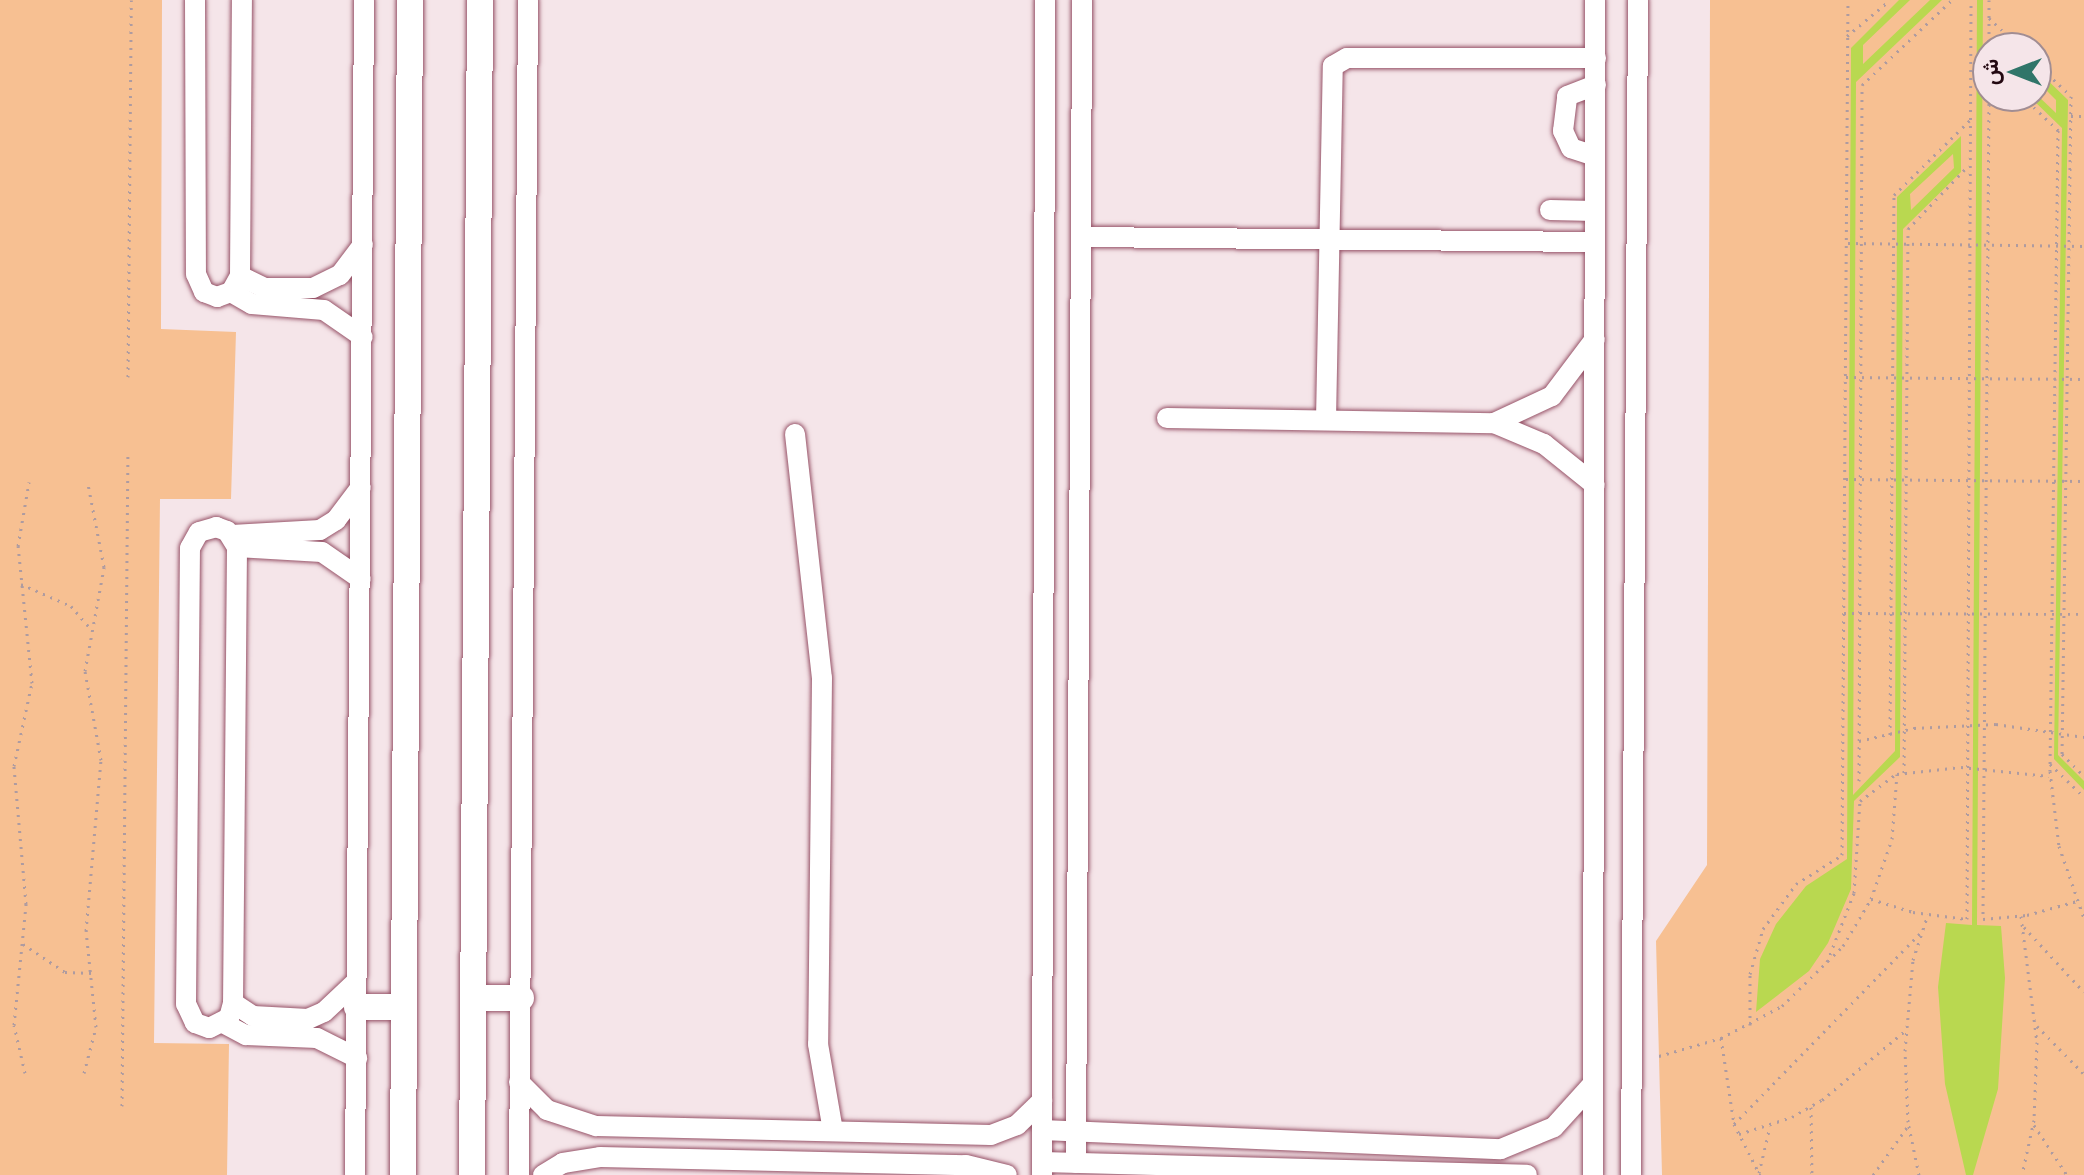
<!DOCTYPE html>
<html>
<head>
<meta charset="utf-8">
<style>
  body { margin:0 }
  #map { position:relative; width:2084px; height:1175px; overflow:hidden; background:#f5e5e9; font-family:"Archivo Narrow",Vazirmatn,sans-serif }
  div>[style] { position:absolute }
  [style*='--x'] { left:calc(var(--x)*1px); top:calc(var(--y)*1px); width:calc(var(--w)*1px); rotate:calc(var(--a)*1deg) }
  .green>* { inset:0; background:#f7c092 }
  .water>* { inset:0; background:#b9d850 }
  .path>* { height:3px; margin-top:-1.5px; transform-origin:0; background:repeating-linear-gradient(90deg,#ae9ba0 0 2px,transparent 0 8px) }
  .roads { filter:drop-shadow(0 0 2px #975368) drop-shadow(0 0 2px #975368) }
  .minor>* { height:20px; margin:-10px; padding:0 10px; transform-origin:10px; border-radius:10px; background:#fff }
  .major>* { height:26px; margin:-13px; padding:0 13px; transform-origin:13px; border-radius:13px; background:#fff }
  span { translate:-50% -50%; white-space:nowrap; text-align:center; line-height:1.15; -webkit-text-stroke:8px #f5e5e9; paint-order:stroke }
  .north { position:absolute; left:1972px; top:32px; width:80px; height:80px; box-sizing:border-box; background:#f5e5e9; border:2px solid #a18d93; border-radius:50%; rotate:270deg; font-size:22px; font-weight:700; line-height:32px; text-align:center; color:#230811 }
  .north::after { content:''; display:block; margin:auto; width:28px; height:36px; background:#307569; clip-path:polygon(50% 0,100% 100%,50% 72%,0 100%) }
</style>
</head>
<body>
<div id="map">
  <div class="green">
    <i style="clip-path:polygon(0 0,162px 0,161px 329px,236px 332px,231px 499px,160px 499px,154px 1043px,229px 1044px,227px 1175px,0 1175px)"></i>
    <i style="clip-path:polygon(evenodd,1710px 0,2084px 0,2084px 1175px,1662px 1175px,1656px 941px,1707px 865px,1710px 0,1988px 48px,2036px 48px,2036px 96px,1988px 96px,1988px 48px)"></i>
  </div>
  <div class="water">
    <i style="clip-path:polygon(evenodd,1899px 0,1910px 0,1863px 45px,1863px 64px,1930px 0,1942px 0,1856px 82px,1853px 795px,1895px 751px,1897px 197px,1961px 136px,1961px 172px,1903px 229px,1900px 757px,1854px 801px,1851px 889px,1828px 943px,1809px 971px,1756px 1012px,1760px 959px,1776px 924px,1806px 886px,1847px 859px,1851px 48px,1899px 0,1953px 154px,1954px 168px,1911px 210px,1910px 194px,1953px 154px)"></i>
    <i style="clip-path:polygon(1977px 0,1983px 0,1977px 925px,2001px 926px,2005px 978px,1998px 1089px,1973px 1175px,1966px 1175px,1945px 1084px,1938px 987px,1946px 923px,1972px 925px)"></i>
    <i style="clip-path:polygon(2036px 69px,2068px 100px,2058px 755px,2084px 781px,2084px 790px,2054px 759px,2062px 128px,2029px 96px,2036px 94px,2056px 113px,2056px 100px,2036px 80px)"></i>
  </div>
  <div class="path">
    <i style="--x:1989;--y:0;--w:48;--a:90"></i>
    <i style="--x:1989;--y:18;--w:44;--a:43.2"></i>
    <i style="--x:1847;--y:36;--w:56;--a:-39.9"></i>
    <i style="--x:2036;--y:63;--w:48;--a:43.3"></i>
    <i style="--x:2071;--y:96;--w:658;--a:90.78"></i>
    <i style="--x:2062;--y:754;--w:31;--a:45"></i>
    <i style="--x:1989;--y:96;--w:823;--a:90.42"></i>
    <i style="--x:1983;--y:919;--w:44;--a:-5.2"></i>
    <i style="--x:2027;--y:915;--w:52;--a:-15.6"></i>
    <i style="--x:2022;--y:96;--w:50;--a:43.4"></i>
    <i style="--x:2058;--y:130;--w:641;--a:90.72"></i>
    <i style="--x:2050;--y:771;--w:76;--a:83.2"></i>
    <i style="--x:2059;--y:846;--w:76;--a:70.9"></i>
    <i style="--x:2071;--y:116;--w:13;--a:0"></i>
    <i style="--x:1848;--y:243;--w:236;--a:0.7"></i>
    <i style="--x:128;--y:377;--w:377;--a:-89.5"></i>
    <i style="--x:1846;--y:377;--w:238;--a:0.5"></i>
    <i style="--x:1846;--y:479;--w:238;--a:0.5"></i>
    <i style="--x:21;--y:584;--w:55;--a:23.7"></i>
    <i style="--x:71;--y:606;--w:32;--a:49"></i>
    <i style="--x:1844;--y:613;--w:240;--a:0.2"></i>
    <i style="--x:1890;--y:735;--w:540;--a:-89.58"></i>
    <i style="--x:1894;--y:195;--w:107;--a:-44.6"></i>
    <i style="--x:1859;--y:741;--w:57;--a:-13.3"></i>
    <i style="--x:1914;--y:728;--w:82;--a:-2.8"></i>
    <i style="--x:1996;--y:724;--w:89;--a:8.4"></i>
    <i style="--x:2050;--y:764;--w:47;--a:44.1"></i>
    <i style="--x:1904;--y:773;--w:544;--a:-89.58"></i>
    <i style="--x:1908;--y:229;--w:87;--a:-46.4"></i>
    <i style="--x:1859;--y:781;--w:696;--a:-89.75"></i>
    <i style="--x:1862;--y:85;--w:124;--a:-43.4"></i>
    <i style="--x:1871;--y:899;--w:44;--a:17.2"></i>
    <i style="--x:1913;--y:912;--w:54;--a:7.4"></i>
    <i style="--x:1967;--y:919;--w:919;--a:-89.75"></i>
    <i style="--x:2021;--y:916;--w:127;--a:82.8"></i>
    <i style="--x:2037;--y:1042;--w:78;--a:92.2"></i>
    <i style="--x:2034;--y:1120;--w:56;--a:102.3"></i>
    <i style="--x:2024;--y:927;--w:88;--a:47.3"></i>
    <i style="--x:23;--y:944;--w:50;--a:33.7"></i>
    <i style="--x:65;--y:972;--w:28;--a:2"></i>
    <i style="--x:1827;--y:962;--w:74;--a:-68.6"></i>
    <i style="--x:1854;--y:893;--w:92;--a:-86.3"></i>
    <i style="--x:1860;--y:801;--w:45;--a:-36.9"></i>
    <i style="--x:1750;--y:1025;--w:51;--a:-90"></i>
    <i style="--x:1750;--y:974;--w:47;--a:-73.9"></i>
    <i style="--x:1763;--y:929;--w:56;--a:-53.7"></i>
    <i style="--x:1796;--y:884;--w:54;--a:-32.2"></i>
    <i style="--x:1842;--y:855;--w:855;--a:-89.6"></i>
    <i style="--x:2037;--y:1026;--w:67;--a:45.6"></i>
    <i style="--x:1721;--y:1038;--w:87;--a:81.4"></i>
    <i style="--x:1734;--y:1124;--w:57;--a:63"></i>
    <i style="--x:1659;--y:1056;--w:65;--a:-16.2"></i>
    <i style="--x:1721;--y:1038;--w:69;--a:-27.7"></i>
    <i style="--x:1782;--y:1006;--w:86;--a:-44.5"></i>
    <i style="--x:1843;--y:946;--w:55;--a:-59.2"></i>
    <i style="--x:1871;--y:899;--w:64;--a:-70.7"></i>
    <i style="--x:1892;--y:839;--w:65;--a:-85.6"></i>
    <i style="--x:1897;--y:774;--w:64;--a:-6.2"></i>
    <i style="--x:1961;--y:767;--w:88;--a:5.8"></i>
    <i style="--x:25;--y:1073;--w:49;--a:-102.9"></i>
    <i style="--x:14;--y:1025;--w:122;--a:-84.3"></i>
    <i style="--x:26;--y:904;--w:139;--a:-95"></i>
    <i style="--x:14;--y:766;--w:85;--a:-77.8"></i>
    <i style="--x:32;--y:683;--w:138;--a:-95.8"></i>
    <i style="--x:18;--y:546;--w:65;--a:-80.2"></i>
    <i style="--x:84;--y:1073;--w:48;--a:-75.4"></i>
    <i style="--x:96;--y:1027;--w:97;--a:-95.9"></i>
    <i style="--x:86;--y:931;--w:172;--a:-85"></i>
    <i style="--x:101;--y:760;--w:90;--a:-100.2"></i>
    <i style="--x:85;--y:671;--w:106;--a:-79.6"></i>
    <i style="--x:104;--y:567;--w:85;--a:-100.9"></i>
    <i style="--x:122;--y:1106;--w:655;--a:-89.48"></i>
    <i style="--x:1811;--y:1107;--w:68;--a:89.2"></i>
    <i style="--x:1734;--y:1124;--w:271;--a:-45.7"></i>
    <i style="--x:2034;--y:1125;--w:60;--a:56.6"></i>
    <i style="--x:1739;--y:1134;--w:56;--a:-17.8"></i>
    <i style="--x:1792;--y:1117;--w:34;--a:-30"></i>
    <i style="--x:1822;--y:1100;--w:109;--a:-39.8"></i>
    <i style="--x:1759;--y:1173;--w:48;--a:-76.8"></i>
    <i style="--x:1873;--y:1175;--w:60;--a:-54.5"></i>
    <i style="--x:1919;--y:1175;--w:54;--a:-101.7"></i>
    <i style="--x:1908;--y:1122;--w:71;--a:-92.4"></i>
    <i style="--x:1905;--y:1051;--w:91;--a:-85"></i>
    <i style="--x:1913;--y:960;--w:48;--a:-71.9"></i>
  </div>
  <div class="roads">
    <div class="minor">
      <i style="--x:195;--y:0;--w:274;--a:89.8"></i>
      <i style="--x:196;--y:274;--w:20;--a:66"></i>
      <i style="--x:204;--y:292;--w:14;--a:21"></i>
      <i style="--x:217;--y:297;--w:15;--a:-20"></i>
      <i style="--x:231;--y:292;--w:18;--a:-61"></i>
      <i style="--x:240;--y:276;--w:276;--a:-89.6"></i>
      <i style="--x:1595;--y:156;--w:25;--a:-162"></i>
      <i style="--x:1571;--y:148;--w:19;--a:-115"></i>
      <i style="--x:1563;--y:131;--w:35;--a:-83"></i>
      <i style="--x:1567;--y:96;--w:31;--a:-21"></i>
      <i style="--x:1550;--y:210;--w:45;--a:1.3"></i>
      <i style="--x:1082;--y:237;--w:513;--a:0.56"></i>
      <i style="--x:240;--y:276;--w:28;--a:26"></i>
      <i style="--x:265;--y:288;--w:48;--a:0"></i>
      <i style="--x:313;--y:288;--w:30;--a:-26"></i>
      <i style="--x:340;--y:275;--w:38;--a:-53"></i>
      <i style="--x:231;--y:292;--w:24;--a:30"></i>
      <i style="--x:252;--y:304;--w:72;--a:4.8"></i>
      <i style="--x:324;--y:310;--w:47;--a:34.7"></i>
      <i style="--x:1167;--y:418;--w:327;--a:0.9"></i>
      <i style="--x:1494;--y:423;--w:64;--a:-25"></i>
      <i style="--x:1552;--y:396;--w:71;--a:-53"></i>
      <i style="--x:1326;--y:420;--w:354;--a:-88.9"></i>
      <i style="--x:1333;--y:66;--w:16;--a:-30"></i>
      <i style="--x:1347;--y:58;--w:249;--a:0"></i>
      <i style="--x:1494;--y:423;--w:54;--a:22.8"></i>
      <i style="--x:1544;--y:444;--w:65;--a:38.8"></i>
      <i style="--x:795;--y:434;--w:245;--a:83.7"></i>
      <i style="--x:822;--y:678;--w:366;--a:90.6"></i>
      <i style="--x:818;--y:1044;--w:88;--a:80.2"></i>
      <i style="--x:216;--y:527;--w:12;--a:20"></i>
      <i style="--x:227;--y:531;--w:19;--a:58"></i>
      <i style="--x:237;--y:547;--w:456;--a:90.5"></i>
      <i style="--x:233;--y:1003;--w:16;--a:105"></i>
      <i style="--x:229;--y:1018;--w:22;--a:153"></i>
      <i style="--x:209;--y:1028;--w:15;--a:-160"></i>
      <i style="--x:195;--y:1023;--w:21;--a:-115"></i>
      <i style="--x:186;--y:1004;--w:456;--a:-89.5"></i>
      <i style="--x:190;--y:548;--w:18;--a:-61"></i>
      <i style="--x:199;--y:532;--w:18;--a:-16"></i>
      <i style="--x:232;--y:535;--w:88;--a:-3.3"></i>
      <i style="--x:320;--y:530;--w:19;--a:-32"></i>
      <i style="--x:336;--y:520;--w:41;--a:-52.9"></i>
      <i style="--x:237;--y:547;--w:85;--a:3.4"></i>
      <i style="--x:322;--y:552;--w:47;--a:34.7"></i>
      <i style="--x:233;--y:1003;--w:24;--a:33"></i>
      <i style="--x:253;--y:1016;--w:55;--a:3.1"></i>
      <i style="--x:308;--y:1019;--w:17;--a:-24"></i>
      <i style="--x:324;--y:1012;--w:44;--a:-43.2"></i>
      <i style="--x:223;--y:1023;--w:26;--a:28"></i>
      <i style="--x:246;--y:1035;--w:71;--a:2.4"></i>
      <i style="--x:317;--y:1038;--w:45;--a:26.6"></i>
      <i style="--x:519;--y:1082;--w:40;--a:45"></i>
      <i style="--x:547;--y:1110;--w:52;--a:18.1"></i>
      <i style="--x:596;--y:1126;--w:395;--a:1.3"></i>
      <i style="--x:991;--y:1135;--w:28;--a:-21"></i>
      <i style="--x:1017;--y:1125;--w:35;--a:-44"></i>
      <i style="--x:1042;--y:1130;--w:459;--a:2.4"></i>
      <i style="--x:1501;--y:1149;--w:57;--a:-22.5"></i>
      <i style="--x:1554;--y:1127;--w:57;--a:-47.9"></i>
      <i style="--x:1042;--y:1162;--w:485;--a:1.5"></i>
      <i style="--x:1076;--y:1163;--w:1163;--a:-89.7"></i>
      <i style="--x:355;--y:1175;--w:1175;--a:-89.56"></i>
      <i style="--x:519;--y:1175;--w:1175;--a:-89.56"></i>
      <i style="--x:543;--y:1175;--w:23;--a:-31"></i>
      <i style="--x:563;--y:1163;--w:37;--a:-9"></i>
      <i style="--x:600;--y:1157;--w:366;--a:1.3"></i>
      <i style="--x:966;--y:1165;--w:42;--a:13.7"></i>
      <i style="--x:1042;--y:1175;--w:1175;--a:-89.85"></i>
      <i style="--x:1593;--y:1175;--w:1175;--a:-89.9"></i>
      <i style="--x:1631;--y:1175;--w:1175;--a:-89.66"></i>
    </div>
    <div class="major">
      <i style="--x:473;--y:998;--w:48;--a:0"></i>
      <i style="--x:357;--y:1007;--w:47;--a:0"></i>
      <i style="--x:403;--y:1175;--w:1175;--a:-89.66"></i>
      <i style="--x:472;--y:1175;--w:1175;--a:-89.61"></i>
    </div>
  </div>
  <div class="north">ش</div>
</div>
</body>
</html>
